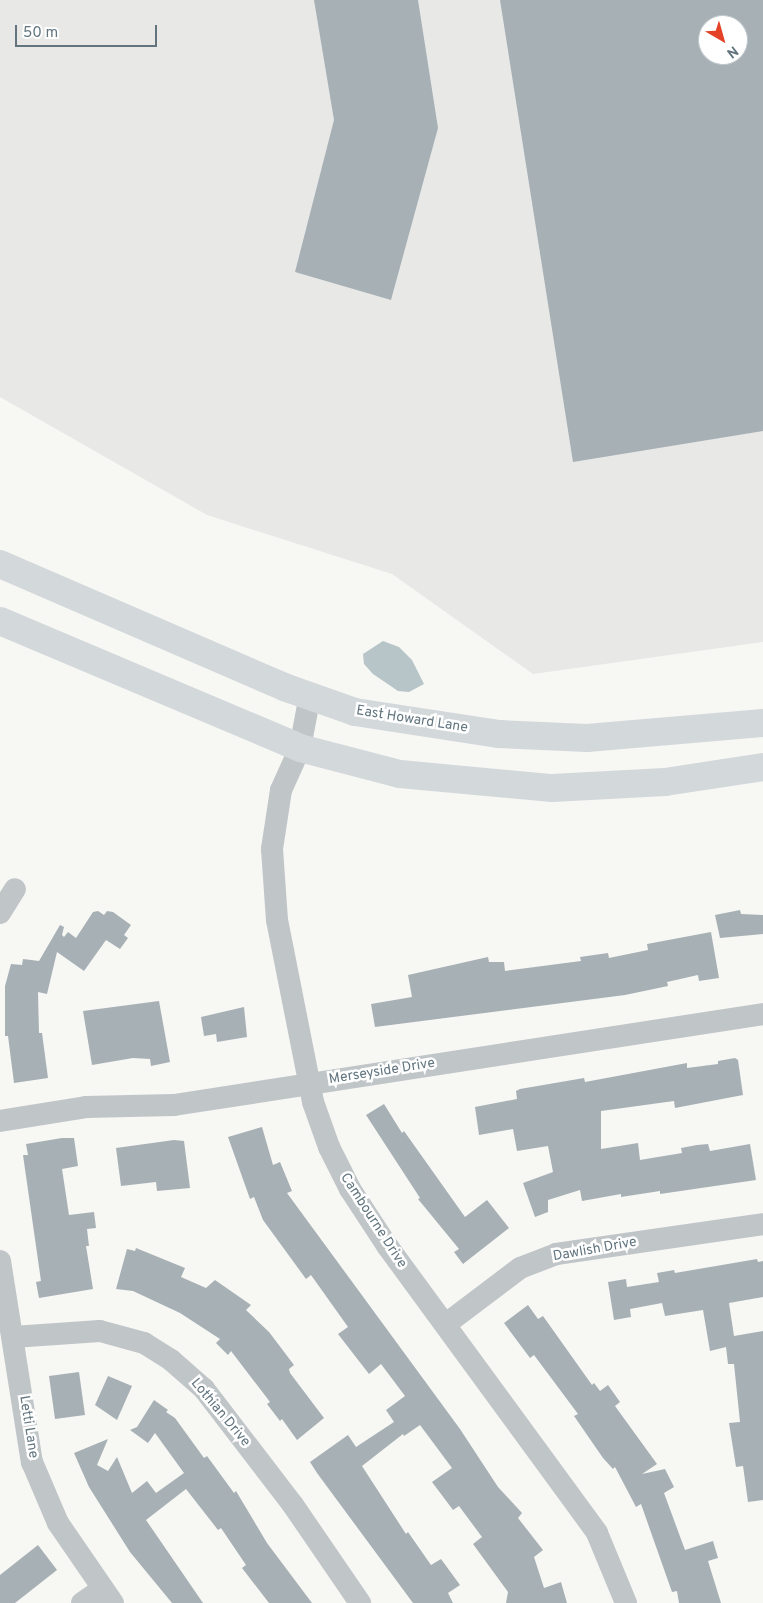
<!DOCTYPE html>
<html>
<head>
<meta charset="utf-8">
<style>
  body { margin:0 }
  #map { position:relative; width:763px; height:1603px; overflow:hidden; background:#f7f7f4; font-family:Overpass,sans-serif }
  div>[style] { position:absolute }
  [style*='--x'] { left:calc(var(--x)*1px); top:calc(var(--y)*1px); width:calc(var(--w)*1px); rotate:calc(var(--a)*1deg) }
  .built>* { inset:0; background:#e8e8e7 }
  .water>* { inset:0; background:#b7c5c8 }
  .building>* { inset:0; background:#a7b1b5 }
  .street>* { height:22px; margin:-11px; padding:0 11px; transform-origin:11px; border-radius:11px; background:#c0c5c8 }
  .secondary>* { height:28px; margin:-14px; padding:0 14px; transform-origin:14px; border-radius:14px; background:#d3d8db }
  span { translate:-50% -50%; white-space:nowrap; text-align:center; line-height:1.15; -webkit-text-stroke:5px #fff; paint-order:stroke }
  .street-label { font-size:14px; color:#62757f }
  .north { position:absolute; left:698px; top:15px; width:50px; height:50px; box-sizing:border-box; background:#fff; border:1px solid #c0c8cc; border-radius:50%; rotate:142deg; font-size:14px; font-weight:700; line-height:20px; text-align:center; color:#62757f }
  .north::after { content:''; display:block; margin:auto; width:18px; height:22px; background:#e44227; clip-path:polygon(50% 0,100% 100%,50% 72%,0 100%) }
  .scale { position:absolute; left:15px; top:25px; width:142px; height:22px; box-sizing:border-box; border:2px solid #62757f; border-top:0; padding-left:6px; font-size:15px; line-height:18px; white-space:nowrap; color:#62757f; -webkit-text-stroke:4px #fff; paint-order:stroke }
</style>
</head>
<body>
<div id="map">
  <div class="built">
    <i style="clip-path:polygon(evenodd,0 0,763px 0,763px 642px,533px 674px,392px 574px,207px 515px,0 397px,0 0,708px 25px,738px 25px,738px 55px,708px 55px,708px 25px)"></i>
  </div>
  <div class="water">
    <i style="clip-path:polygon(383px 641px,399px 647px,412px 660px,424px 684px,409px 692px,398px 691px,373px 674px,364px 664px,363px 654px)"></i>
  </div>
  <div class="building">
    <i style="clip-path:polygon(314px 0,418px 0,438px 128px,391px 300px,295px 272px,334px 120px)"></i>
    <i style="clip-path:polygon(evenodd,500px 0,763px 0,763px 431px,573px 462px,500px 0,708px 25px,738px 25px,738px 55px,708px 55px,708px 25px)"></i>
    <i style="clip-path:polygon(740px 910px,741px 914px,763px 915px,763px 934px,720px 938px,715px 915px)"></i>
    <i style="clip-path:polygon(98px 911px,104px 915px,107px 911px,113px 912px,131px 925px,124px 935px,128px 938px,120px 949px,106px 940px,84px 971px,57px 952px,47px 994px,38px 992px,39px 1033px,42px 1033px,48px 1078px,14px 1083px,8px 1036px,5px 1036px,5px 986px,11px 964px,22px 965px,23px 959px,39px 961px,60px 925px,64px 927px,62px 935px,64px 937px,68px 932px,76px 938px,93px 912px)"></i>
    <i style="clip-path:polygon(711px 932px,719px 978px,699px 981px,698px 975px,667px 982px,668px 986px,625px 995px,375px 1027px,371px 1004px,412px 997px,408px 975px,488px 957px,489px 962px,504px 962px,505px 971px,581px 961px,580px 957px,608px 953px,609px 958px,648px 950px,647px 944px)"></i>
    <i style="clip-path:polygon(159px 1001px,170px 1062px,151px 1066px,150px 1059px,133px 1058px,92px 1065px,83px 1011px)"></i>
    <i style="clip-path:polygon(244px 1007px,247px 1037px,217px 1042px,216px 1034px,204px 1036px,201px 1017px)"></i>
    <i style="clip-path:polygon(735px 1058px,738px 1060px,743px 1095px,675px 1108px,674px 1101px,601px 1111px,601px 1149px,638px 1143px,640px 1160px,682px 1153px,681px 1148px,697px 1145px,708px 1144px,710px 1151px,750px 1144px,756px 1180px,660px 1194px,660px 1191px,621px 1197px,621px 1194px,582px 1201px,580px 1190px,548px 1200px,548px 1212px,535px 1217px,523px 1183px,553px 1172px,548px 1146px,517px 1151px,513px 1129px,479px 1135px,475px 1107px,517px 1099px,516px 1091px,520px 1089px,584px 1078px,585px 1082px,687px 1063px,687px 1068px,718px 1064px,718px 1061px)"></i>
    <i style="clip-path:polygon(384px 1104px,402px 1133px,404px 1131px,465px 1217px,487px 1200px,509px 1228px,463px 1264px,454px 1252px,459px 1249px,418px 1199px,420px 1198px,366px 1115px)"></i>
    <i style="clip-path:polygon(262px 1127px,273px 1165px,280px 1162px,292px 1191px,287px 1193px,460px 1429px,498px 1487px,522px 1513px,518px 1518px,543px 1550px,534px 1557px,544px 1588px,561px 1582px,567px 1603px,506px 1603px,508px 1592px,473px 1544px,482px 1537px,459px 1506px,453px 1510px,432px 1482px,452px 1468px,420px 1425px,404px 1436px,403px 1434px,362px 1466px,406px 1534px,408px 1532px,431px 1565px,441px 1559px,460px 1585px,448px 1593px,453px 1603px,413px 1603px,317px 1473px,310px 1462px,348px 1435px,356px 1447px,394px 1422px,386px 1410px,405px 1396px,381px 1364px,369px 1374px,338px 1334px,348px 1327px,311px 1275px,306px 1279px,263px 1220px,254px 1197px,250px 1199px,228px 1137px)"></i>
    <i style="clip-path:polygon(62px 1138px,74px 1138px,78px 1166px,62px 1169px,69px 1215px,94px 1212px,96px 1228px,87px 1229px,89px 1246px,86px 1246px,93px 1289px,39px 1298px,36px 1282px,41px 1281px,23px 1155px,28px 1155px,26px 1144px)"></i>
    <i style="clip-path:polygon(174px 1140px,184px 1141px,190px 1188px,157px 1191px,156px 1182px,121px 1186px,116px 1148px)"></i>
    <i style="clip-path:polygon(136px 1248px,185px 1268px,181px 1277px,206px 1288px,215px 1280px,251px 1305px,246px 1310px,269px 1332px,294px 1365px,289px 1369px,290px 1373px,324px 1418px,297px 1440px,282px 1419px,280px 1421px,267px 1404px,270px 1402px,231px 1351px,228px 1355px,216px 1343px,220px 1339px,180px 1313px,133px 1291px,116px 1289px,127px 1249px,135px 1251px)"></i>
    <i style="clip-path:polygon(757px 1259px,758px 1262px,763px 1261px,763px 1297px,729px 1303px,734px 1336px,763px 1331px,763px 1500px,748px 1502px,743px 1466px,736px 1467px,729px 1423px,740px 1422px,734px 1364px,728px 1364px,726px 1347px,710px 1351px,703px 1310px,665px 1316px,662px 1303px,630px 1309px,631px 1317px,614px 1320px,608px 1282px,626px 1279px,627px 1287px,659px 1282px,657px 1273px,674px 1270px,675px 1273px)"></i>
    <i style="clip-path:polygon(528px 1305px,538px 1319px,543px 1316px,592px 1385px,594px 1383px,600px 1391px,608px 1385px,620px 1402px,615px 1406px,657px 1464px,642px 1474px,665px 1469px,674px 1487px,664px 1493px,685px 1550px,713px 1541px,718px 1558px,708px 1561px,721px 1603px,679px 1603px,677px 1591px,672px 1592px,641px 1504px,636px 1507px,615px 1467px,613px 1469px,603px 1458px,574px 1416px,578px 1414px,534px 1355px,530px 1358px,504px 1323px)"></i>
    <i style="clip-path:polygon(79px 1372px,85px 1415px,55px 1419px,49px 1376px)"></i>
    <i style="clip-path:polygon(108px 1376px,132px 1386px,117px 1420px,95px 1405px)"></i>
    <i style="clip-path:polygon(154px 1400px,168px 1410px,166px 1412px,175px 1418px,204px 1458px,207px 1456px,234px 1493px,236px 1491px,267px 1543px,312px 1603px,269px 1603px,242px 1568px,246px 1565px,221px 1528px,218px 1530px,186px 1489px,146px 1520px,203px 1603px,172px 1603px,130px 1552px,89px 1487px,74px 1453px,108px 1439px,97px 1465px,108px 1471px,117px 1457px,132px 1493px,147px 1481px,156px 1493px,184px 1473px,155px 1433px,148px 1443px,130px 1430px,137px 1427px)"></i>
    <i style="clip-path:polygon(38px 1545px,57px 1570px,15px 1603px,0 1603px,0 1575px)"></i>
  </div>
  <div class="street">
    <i style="--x:310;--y:695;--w:54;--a:100.7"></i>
    <i style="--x:300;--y:748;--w:46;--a:114.3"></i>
    <i style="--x:281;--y:790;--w:60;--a:98.7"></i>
    <i style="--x:272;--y:849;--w:71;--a:86"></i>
    <i style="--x:277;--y:920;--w:186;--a:78.8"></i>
    <i style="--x:313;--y:1102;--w:48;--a:70.4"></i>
    <i style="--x:329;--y:1147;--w:47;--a:63.4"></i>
    <i style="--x:350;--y:1189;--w:69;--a:56.8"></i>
    <i style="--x:388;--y:1247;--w:354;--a:53.8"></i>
    <i style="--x:597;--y:1533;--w:76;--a:67.5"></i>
    <i style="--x:0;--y:913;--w:28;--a:-58"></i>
    <i style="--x:0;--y:1121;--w:87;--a:-9.2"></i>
    <i style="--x:86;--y:1107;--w:88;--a:-1.3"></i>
    <i style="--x:174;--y:1105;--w:596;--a:-8.78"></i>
    <i style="--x:0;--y:1261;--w:204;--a:81"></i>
    <i style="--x:32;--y:1462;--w:66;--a:66.9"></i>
    <i style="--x:58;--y:1523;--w:97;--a:55.5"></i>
    <i style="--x:446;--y:1324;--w:93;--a:-37.1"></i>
    <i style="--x:520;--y:1268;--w:39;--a:-21"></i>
    <i style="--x:556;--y:1254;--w:209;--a:-8.2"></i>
    <i style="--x:13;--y:1337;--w:87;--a:-3.9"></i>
    <i style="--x:100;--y:1331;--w:46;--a:15.3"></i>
    <i style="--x:144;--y:1343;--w:32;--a:32"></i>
    <i style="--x:171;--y:1360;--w:44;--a:41.3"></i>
    <i style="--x:204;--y:1389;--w:146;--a:52.5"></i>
    <i style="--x:293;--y:1505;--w:119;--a:55.6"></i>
    <i style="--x:82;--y:1603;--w:24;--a:-35"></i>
  </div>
  <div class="secondary">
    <i style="--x:0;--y:564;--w:309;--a:23.4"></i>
    <i style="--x:284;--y:687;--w:75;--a:19.4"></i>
    <i style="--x:355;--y:712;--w:146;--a:8.7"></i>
    <i style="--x:499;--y:734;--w:88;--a:2.6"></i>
    <i style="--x:587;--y:738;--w:177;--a:-4.9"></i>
    <i style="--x:0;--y:621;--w:326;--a:22.9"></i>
    <i style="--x:300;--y:748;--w:103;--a:14.6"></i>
    <i style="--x:400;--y:774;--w:153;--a:5.3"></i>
    <i style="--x:552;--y:788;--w:113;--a:-3"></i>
    <i style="--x:665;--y:782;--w:99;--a:-8.7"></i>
  </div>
  <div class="street-label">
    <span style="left:412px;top:720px;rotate:9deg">East Howard Lane</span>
    <span style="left:382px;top:1072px;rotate:-9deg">Merseyside Drive</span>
    <span style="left:373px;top:1221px;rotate:57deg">Cambourne Drive</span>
    <span style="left:595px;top:1250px;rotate:-10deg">Dawlish Drive</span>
    <span style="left:220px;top:1413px;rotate:50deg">Lothian Drive</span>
    <span style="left:28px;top:1427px;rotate:81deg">Letti Lane</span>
  </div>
  <div class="north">N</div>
  <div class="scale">50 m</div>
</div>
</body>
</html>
